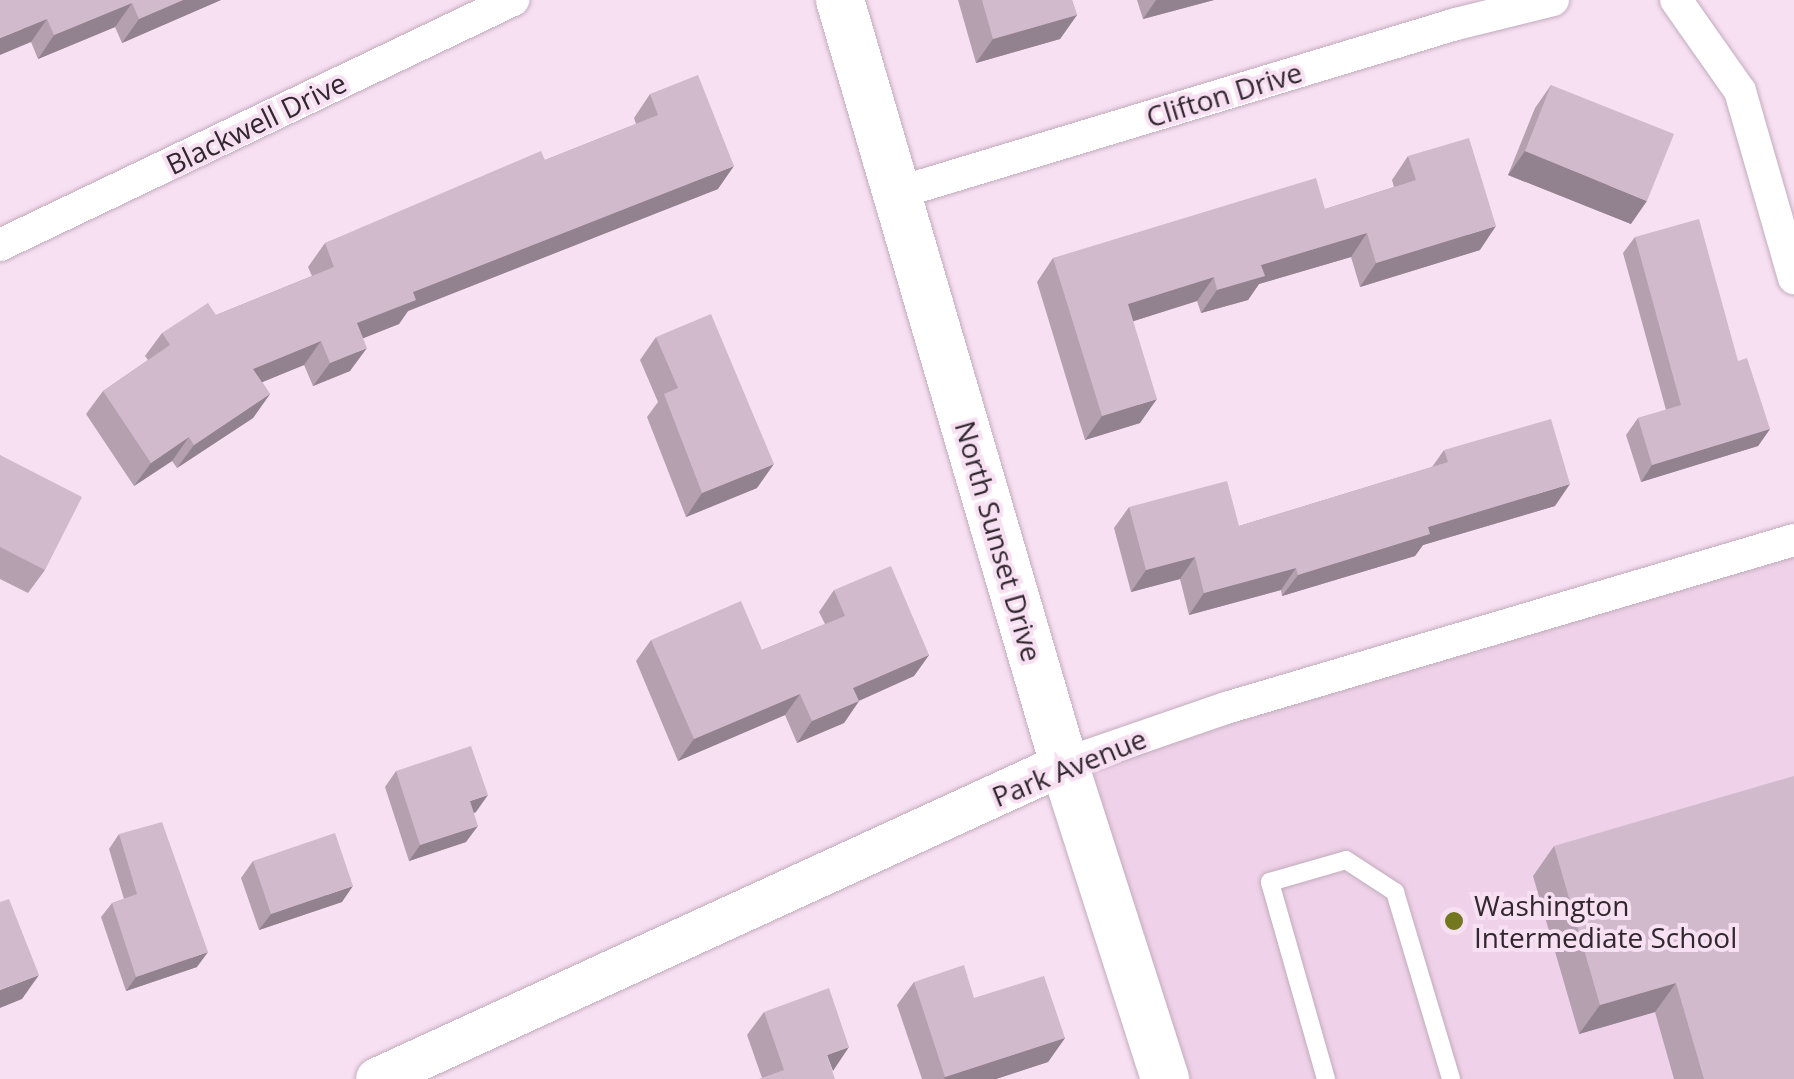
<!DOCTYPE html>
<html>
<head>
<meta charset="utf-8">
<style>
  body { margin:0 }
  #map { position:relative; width:1794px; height:1079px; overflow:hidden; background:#f8e0f3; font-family:"Open Sans",sans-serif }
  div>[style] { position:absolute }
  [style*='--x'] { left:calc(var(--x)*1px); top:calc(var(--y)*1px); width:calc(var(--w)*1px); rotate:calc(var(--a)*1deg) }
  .built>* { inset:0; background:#efd2e9 }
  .roads { filter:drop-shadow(0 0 2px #c1abbc) drop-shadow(0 0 2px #c1abbc) }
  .service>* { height:18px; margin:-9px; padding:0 9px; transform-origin:9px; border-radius:9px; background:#fff }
  .minor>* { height:32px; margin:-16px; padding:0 16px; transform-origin:16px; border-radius:16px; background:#fff }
  .tertiary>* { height:42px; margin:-21px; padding:0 21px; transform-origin:21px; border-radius:21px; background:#fff }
  .secondary>* { height:48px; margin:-24px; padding:0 24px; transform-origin:24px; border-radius:24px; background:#fff }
  .wall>* { inset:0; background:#b4a0af }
  .shaded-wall>* { inset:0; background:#92828f }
  .building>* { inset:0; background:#d1bacc }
  .dots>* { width:28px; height:28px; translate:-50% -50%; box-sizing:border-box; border:5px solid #f8e0f3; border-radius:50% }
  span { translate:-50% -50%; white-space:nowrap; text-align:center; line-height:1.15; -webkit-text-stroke:8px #f8e0f3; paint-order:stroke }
  .street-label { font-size:28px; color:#31282f }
  .poi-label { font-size:28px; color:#31282f }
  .left { translate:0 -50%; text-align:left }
</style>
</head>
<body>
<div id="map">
  <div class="built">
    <i style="clip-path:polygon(1794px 540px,1794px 1079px,1165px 1079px,1064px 764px)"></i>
  </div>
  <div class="roads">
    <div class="service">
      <i style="--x:1326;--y:1079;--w:205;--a:-105.9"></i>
      <i style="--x:1270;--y:882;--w:79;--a:-16.1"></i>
      <i style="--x:1346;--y:860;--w:59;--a:33.1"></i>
      <i style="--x:1395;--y:892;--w:195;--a:73.3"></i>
    </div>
    <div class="minor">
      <i style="--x:1676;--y:0;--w:111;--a:54.9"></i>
      <i style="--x:1740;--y:91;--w:195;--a:73.9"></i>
      <i style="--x:897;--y:193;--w:584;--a:-16.82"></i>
      <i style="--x:1456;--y:24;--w:100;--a:-13.9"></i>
      <i style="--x:0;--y:245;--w:569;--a:-25.53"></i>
      <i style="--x:1064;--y:764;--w:171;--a:-19.1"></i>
      <i style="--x:1226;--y:708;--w:592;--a:-16.48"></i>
    </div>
    <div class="tertiary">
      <i style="--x:377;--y:1079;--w:756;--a:-24.63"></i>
    </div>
    <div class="secondary">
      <i style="--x:840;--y:0;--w:796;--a:73.66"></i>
      <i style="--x:1064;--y:764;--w:331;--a:72.2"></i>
    </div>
  </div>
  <div class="wall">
    <i style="clip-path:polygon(0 0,221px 0,122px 43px,115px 27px,38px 59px,31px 42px)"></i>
    <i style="clip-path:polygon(958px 0,1072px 0,1077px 15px,1060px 39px,976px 63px)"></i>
    <i style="clip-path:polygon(1137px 0,1214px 0,1143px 19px)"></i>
    <i style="clip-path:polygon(1551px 85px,1631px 224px,1508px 175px,1535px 108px)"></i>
    <i style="clip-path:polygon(650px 94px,718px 189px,408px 311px,399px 324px,363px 338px,350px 371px,313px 386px,304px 365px,262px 382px,270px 394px,253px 418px,177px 468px,172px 461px,134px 486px,86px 414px,103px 391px,148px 360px,145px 356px,162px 333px,216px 315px,312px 276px,308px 267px,325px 243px,545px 160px,636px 124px,634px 118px)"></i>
    <i style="clip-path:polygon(1408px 156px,1480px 250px,1360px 287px,1351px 257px,1259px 284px,1248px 300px,1201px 313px,1197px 301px,1133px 321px,1140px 423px,1085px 440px,1037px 282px,1053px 258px,1325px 209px,1394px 187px,1392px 180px)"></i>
    <i style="clip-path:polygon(1635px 237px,1738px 361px,1770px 429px,1758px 446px,1641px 482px,1626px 435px,1638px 418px,1666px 410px,1623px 253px)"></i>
    <i style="clip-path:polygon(656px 337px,757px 488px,686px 517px,647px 417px,658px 402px,640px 360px)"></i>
    <i style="clip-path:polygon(1444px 450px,1555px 506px,1423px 545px,1415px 556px,1282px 596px,1281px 590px,1189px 615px,1180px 579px,1131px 592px,1114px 528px,1129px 507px,1239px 526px,1432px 467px)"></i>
    <i style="clip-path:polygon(0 455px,45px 570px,28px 593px,0 579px)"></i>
    <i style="clip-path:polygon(834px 590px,929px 655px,914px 676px,859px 701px,844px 723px,797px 743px,785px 715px,678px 761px,636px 661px,651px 640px,762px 650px,825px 624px,819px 612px)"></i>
    <i style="clip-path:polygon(396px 771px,476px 812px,474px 813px,466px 842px,409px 861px,385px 787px)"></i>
    <i style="clip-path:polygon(119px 834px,197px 967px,126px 991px,101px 917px,112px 903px,124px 899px,109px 849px)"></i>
    <i style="clip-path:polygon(1554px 846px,1794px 1079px,1674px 1079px,1655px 1012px,1579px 1034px,1533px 876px)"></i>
    <i style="clip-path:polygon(253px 861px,342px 902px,259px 930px,241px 878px)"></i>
    <i style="clip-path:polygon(914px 982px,974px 998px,1065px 1038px,1048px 1062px,996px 1079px,922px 1079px,897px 1005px)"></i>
    <i style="clip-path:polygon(764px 1012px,832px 1071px,762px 1078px,747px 1035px)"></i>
  </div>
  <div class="shaded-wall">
    <i style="clip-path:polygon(183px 0,221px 0,122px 43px,139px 19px)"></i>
    <i style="clip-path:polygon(1156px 0,1214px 0,1143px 19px)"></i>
    <i style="clip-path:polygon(132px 3px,115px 27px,38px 59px,54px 35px)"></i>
    <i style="clip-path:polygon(1077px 15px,1060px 39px,976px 63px,993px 39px)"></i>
    <i style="clip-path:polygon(47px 19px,31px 42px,0 55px,0 38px)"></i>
    <i style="clip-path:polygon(1525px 151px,1647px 201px,1631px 224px,1508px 175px)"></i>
    <i style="clip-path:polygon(734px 166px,718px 189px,408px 311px,399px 324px,341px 347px,357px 323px,413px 292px)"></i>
    <i style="clip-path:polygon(1496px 226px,1480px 250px,1360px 287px,1376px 263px)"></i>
    <i style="clip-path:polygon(1367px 233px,1351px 257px,1259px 284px,1248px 300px,1201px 313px,1217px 290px,1261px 265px)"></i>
    <i style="clip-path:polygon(1214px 277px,1197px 301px,1112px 328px,1128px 304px)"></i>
    <i style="clip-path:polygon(321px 341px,304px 365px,236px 393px,253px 369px)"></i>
    <i style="clip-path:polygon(367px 348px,350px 371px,313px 386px,330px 363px)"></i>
    <i style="clip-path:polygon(270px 394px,253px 418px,177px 468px,194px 445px)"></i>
    <i style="clip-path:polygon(1157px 399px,1140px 423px,1085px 440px,1102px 416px)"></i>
    <i style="clip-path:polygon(1770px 429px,1758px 446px,1641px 482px,1652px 465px)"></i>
    <i style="clip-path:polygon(189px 437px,172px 461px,134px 486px,151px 463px)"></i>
    <i style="clip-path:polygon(774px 464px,757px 488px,686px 517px,702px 493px)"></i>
    <i style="clip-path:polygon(1570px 484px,1555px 506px,1423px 545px,1415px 556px,1282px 596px,1298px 575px,1428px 527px)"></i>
    <i style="clip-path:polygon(1195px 557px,1180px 579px,1131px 592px,1146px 570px)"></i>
    <i style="clip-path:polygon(1296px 568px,1281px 590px,1189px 615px,1204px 593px)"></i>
    <i style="clip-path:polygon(929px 655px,914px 676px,838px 710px,853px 688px)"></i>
    <i style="clip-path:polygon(800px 694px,785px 715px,678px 761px,694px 739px)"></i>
    <i style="clip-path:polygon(859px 701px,844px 723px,797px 743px,812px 721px)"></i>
    <i style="clip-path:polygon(488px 795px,476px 812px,458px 818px,470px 801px)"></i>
    <i style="clip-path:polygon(478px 826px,466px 842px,409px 861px,420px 845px)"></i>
    <i style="clip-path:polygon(353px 886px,342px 902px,259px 930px,271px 914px)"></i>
    <i style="clip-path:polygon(208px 952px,197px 967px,126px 991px,136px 977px)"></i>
    <i style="clip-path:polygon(39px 975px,22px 999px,0 1008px,0 990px)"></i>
    <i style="clip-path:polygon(1676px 983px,1655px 1012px,1579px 1034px,1600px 1005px)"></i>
    <i style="clip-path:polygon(1065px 1038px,1048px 1062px,996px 1079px,944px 1079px,945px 1077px)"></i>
    <i style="clip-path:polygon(849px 1047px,833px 1071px,827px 1055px)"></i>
  </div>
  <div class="building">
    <i style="clip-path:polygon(0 0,183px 0,139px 19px,132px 3px,54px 35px,47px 19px,0 38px)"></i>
    <i style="clip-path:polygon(982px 0,1072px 0,1077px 15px,993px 39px)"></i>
    <i style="clip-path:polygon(698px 75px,734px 166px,413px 292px,416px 300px,357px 323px,367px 348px,330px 363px,321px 341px,253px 369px,270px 394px,194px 445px,189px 437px,151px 463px,103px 391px,170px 345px,162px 333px,208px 303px,216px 315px,334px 267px,325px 243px,541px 151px,545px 160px,658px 115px,650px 94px)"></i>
    <i style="clip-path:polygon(1551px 85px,1674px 134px,1647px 201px,1525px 151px)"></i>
    <i style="clip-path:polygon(1469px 138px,1496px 226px,1376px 263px,1367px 233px,1261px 265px,1265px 276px,1217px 290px,1214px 277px,1128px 304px,1157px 399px,1102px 416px,1053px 258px,1316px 178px,1325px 209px,1416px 180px,1408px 156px)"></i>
    <i style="clip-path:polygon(1699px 219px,1738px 361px,1747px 358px,1770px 429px,1652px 465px,1638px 418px,1681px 405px,1635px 237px)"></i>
    <i style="clip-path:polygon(711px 314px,774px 464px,702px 493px,664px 394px,678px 388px,656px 337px)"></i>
    <i style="clip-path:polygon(1551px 419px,1570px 484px,1428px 527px,1430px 534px,1298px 575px,1296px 568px,1204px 593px,1195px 557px,1146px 570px,1129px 507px,1227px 481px,1239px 526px,1448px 462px,1444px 450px)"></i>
    <i style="clip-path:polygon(0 455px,82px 497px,45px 570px,0 547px)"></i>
    <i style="clip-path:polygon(891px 566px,929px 655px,853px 688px,859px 701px,812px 721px,800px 694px,694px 739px,651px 640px,741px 601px,762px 650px,845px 616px,834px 590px)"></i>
    <i style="clip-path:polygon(471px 746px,488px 795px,470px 801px,478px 826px,420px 845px,396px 771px)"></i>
    <i style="clip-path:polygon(1794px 776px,1794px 1079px,1704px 1079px,1676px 983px,1600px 1005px,1554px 846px)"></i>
    <i style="clip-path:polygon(162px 822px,208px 952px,136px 977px,112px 903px,137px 894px,119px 834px)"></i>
    <i style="clip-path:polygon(335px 833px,353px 886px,271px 914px,253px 861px)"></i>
    <i style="clip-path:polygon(9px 899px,39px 975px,0 990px,0 902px)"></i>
    <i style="clip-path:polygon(964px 965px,974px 998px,1044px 976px,1065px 1038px,945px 1077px,914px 982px)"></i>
    <i style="clip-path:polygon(829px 988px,849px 1047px,827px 1055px,835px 1079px,759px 1079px,784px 1070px,764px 1012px)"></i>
  </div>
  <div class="dots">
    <i style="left:1454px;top:921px;background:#727720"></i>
  </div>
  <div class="street-label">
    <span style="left:1224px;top:94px;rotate:-17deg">Clifton Drive</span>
    <span style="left:256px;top:123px;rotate:-26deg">Blackwell Drive</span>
    <span style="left:999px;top:541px;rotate:74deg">North Sunset Drive</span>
    <span style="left:1069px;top:767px;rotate:-22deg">Park Avenue</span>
  </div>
  <div class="poi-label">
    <span class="left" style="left:1474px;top:921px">Washington<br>Intermediate School</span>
  </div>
</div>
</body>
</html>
